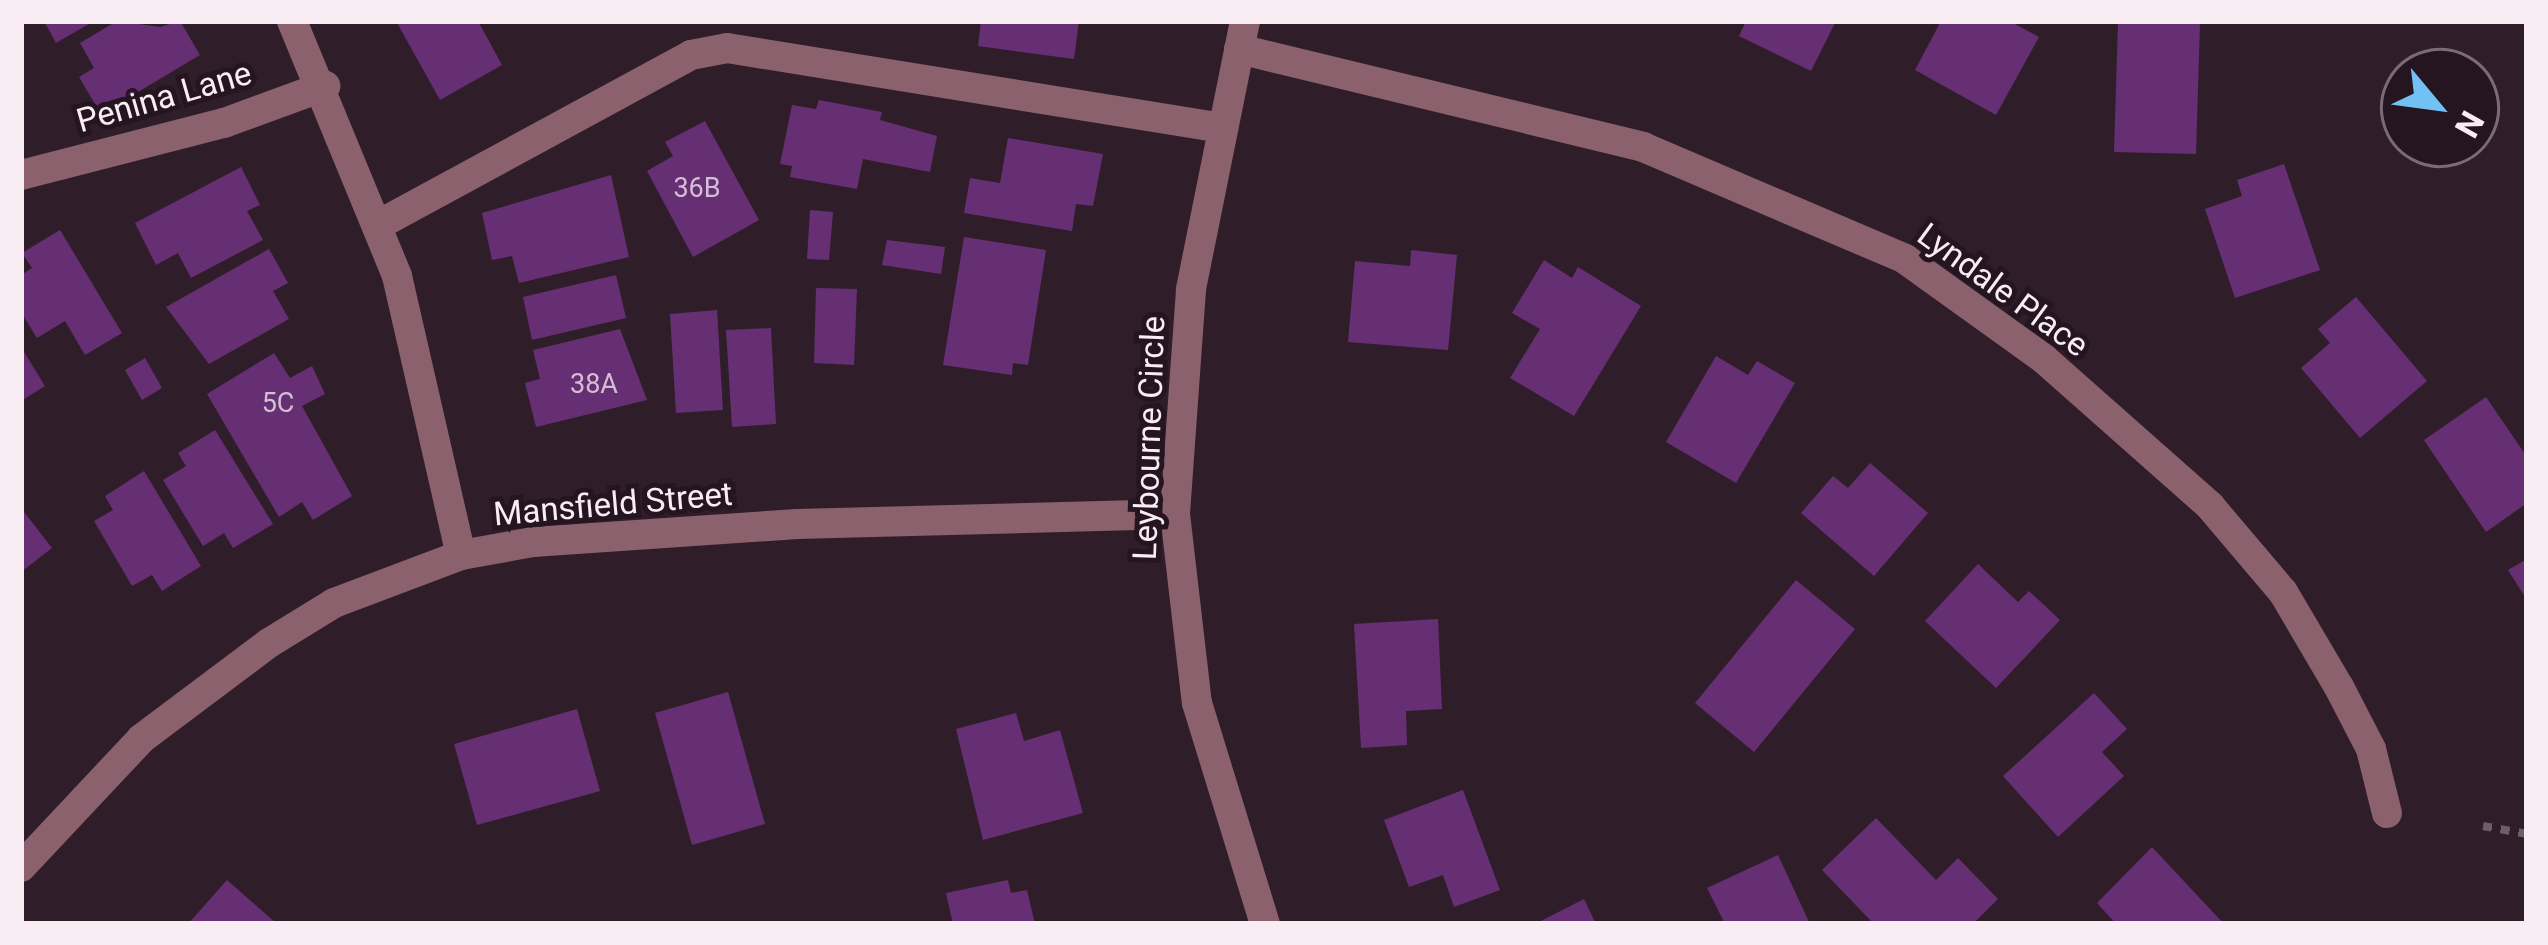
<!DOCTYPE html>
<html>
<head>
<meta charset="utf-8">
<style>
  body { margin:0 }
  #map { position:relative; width:2548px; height:945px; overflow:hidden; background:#2f1e29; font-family:Roboto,sans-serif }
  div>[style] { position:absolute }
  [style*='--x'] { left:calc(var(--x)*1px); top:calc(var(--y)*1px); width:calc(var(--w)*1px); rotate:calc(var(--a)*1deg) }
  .building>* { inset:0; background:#662f73 }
  .path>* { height:8px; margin-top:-4px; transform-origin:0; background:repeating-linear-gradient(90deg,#6e5e68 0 9px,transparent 0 18px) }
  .street>* { height:30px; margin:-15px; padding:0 15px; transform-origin:15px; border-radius:15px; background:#8a616d }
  span { translate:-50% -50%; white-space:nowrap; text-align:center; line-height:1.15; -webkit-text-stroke:10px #251520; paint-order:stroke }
  .number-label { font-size:27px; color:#d4bed4 }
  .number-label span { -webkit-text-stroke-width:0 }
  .street-label { font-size:33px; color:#f9edf4 }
  .frame { position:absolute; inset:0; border:24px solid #f9edf4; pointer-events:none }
  .north { position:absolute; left:2380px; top:48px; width:120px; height:120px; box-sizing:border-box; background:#251520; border:3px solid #7a6b75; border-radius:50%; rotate:119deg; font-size:33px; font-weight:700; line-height:48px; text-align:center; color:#f9edf4 }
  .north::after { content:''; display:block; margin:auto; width:42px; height:54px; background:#72c1f5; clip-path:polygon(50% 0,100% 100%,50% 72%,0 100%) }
</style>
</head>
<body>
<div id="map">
  <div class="building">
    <i style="clip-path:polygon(44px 21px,94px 21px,56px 43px)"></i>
    <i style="clip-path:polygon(117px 21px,160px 27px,180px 21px,200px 55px,101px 114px,79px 77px,94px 68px,80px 43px)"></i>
    <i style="clip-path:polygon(396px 21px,478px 21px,502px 65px,440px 100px)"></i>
    <i style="clip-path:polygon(981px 21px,1079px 21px,1074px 59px,978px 46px)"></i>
    <i style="clip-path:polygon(1746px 21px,1836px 21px,1811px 71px,1739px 36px)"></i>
    <i style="clip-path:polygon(1941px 21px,2009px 21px,2039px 37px,1996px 115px,1915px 70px)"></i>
    <i style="clip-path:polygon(2118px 22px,2200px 23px,2196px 154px,2114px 152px)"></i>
    <i style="clip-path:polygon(819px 100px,882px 112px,880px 120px,937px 136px,930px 172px,863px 159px,857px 189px,790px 177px,792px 166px,780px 164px,792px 105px,816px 109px)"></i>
    <i style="clip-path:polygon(705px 121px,759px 220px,693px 257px,647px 171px,673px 156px,665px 142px)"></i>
    <i style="clip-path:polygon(1008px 138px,1103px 154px,1093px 206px,1076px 204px,1072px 231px,964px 213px,970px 178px,1000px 183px)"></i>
    <i style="clip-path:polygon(2284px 164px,2320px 270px,2235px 298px,2205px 209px,2242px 196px,2237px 180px)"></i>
    <i style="clip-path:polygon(241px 167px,260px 205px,247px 211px,263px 240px,191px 278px,178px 253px,156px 265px,135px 223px)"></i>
    <i style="clip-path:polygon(611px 175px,629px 257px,519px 283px,512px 256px,492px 260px,482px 213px)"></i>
    <i style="clip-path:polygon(810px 210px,833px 212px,829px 260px,807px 259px)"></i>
    <i style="clip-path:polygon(60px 230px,122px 333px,85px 355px,65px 321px,37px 338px,21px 312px,21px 275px,32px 268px,22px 253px)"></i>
    <i style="clip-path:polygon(964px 237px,1046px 250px,1028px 365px,1013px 363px,1012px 375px,943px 365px)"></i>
    <i style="clip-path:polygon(887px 240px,945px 247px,941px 274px,882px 265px)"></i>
    <i style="clip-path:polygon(269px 249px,288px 283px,273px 291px,289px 319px,209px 364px,166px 307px)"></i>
    <i style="clip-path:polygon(1411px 250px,1457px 255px,1448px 350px,1348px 342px,1355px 261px,1410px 266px)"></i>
    <i style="clip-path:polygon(1544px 260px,1572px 278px,1578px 267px,1641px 306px,1574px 416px,1510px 378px,1540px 329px,1512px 313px)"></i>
    <i style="clip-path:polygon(616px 275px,626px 318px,532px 340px,523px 297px)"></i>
    <i style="clip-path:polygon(816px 288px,857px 289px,854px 365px,814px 363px)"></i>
    <i style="clip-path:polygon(2356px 297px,2427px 381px,2360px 438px,2301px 368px,2330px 343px,2318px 329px)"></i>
    <i style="clip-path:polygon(717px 310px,723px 410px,676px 413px,670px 314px)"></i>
    <i style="clip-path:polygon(771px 328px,776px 424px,732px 427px,726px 330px)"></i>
    <i style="clip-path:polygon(620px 329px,647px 400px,536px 427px,525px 383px,540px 379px,533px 350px)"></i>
    <i style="clip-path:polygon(21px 347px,45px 386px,21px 401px)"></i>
    <i style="clip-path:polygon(274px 353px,290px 378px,312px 366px,325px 394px,302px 406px,352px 496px,313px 520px,302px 502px,279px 517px,207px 394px)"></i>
    <i style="clip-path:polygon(1716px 356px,1748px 375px,1757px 361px,1795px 383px,1736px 483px,1666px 442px)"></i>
    <i style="clip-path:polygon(145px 358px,162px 388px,142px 400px,125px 370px)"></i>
    <i style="clip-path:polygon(2486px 397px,2527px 457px,2527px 503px,2486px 532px,2424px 440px)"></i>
    <i style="clip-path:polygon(215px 430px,273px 524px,233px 548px,224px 533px,203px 546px,163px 480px,186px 466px,178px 453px)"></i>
    <i style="clip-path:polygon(1870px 463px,1928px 513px,1874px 576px,1801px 513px,1833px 476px,1848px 488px)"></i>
    <i style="clip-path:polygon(144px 471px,201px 566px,162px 591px,152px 575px,132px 586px,94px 521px,113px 510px,105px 496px)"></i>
    <i style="clip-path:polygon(21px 508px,52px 548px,21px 572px)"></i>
    <i style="clip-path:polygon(2527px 559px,2527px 600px,2508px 570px)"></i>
    <i style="clip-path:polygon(1978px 564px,2018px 602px,2029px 591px,2060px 620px,1996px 688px,1925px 621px)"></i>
    <i style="clip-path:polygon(1796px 580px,1855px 629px,1754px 752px,1695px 703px)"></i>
    <i style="clip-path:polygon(1438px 619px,1442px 709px,1406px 711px,1407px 745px,1361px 748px,1354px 624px)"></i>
    <i style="clip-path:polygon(728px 692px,765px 824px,692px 845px,655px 713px)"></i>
    <i style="clip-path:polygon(2094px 693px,2127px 729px,2102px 752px,2124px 776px,2058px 837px,2003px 776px)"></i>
    <i style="clip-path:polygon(577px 709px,600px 791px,477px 825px,454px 744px)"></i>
    <i style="clip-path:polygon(1016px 713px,1024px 741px,1060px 730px,1083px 813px,983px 840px,956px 729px)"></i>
    <i style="clip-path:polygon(1463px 790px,1500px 890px,1454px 907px,1443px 875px,1409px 887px,1384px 820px)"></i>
    <i style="clip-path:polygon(1876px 818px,1936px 880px,1958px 858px,1998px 899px,1973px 924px,1874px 924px,1822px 870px)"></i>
    <i style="clip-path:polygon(2152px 847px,2224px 924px,2116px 924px,2097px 903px)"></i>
    <i style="clip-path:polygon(1778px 855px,1810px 924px,1725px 924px,1707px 888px)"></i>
    <i style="clip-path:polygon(227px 880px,277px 924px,188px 924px)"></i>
    <i style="clip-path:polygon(1008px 880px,1011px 893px,1027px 890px,1035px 924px,953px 924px,946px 893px)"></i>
    <i style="clip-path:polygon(1584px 899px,1596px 924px,1535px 924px)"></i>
  </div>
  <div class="path">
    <i style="--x:2483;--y:826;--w:45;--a:10.3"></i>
  </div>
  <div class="street">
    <i style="--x:292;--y:21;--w:276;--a:67.6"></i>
    <i style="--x:397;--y:276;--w:286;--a:77.1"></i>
    <i style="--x:1245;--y:21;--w:274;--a:101.4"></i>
    <i style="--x:1191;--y:290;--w:225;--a:94.1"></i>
    <i style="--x:1175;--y:514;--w:190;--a:83.4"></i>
    <i style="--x:1197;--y:703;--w:231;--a:72.9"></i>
    <i style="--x:1239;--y:49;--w:416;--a:13.6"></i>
    <i style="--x:1643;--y:147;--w:285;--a:23.1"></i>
    <i style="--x:1905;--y:259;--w:171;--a:35.7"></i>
    <i style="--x:2044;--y:359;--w:222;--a:41.5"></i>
    <i style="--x:2210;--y:506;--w:113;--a:49.7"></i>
    <i style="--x:2283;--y:592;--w:110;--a:59.5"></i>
    <i style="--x:2339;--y:687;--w:70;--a:62.7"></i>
    <i style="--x:2371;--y:749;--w:66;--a:76"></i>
    <i style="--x:21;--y:175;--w:210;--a:-14.4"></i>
    <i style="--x:224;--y:123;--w:108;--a:-20.1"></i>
    <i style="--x:378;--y:225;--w:356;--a:-28.5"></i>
    <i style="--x:691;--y:55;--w:37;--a:-11"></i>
    <i style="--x:727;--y:48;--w:501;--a:9.18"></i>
    <i style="--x:21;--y:867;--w:175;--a:-46.8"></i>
    <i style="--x:141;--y:739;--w:160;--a:-36.9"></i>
    <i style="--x:269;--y:643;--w:76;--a:-31.6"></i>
    <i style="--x:334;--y:603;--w:136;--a:-20.7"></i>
    <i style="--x:461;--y:555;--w:73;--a:-10.2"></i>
    <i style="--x:533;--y:542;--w:265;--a:-3.9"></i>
    <i style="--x:797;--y:524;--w:378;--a:-1.5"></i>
  </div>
  <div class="number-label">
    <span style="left:697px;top:189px">36B</span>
    <span style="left:594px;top:385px">38A</span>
    <span style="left:278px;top:404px">5C</span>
  </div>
  <div class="street-label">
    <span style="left:164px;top:97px;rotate:-16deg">Penina Lane</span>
    <span style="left:2003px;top:290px;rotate:36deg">Lyndale Place</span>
    <span style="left:1149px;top:438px;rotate:-88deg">Leybourne Circle</span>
    <span style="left:613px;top:504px;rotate:-5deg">Mansfield Street</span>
  </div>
  <div class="frame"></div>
  <div class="north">N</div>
</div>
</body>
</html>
